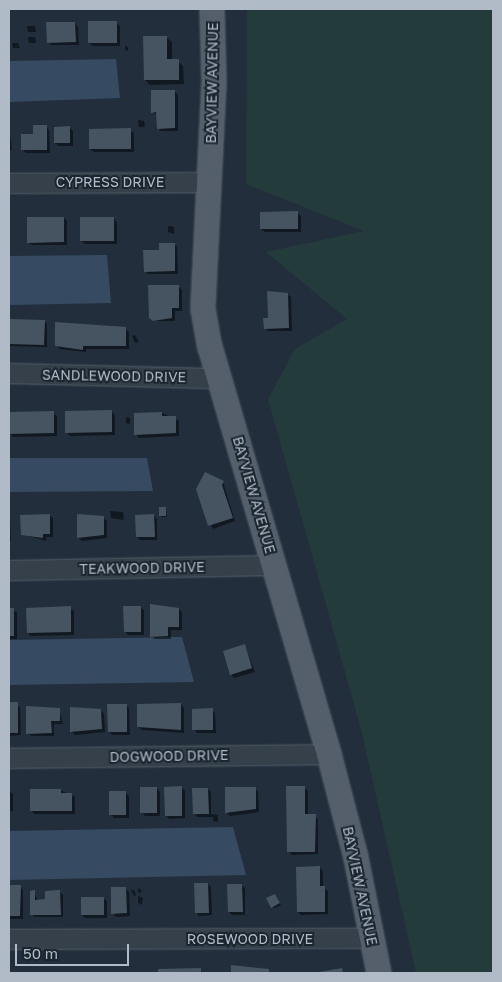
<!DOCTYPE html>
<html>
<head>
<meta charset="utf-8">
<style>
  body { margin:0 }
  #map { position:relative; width:502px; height:982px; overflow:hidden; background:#222e3b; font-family:"Golos Text",sans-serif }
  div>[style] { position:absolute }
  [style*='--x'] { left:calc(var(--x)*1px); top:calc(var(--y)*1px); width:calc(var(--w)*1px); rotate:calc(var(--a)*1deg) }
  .green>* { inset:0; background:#243b3c }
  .water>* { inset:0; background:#364b62 }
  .shadow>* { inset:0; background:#0007 }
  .building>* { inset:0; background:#465462 }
  .roads { filter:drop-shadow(0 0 1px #545e69) drop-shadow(0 0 1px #545e69) }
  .minor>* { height:19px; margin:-9.5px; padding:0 9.5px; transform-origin:9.5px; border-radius:9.5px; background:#36404b }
  .major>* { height:24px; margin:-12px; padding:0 12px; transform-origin:12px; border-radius:12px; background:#545f6b }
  span { translate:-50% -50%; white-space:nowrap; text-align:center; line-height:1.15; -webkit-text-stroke:4px #1b2530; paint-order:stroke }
  .street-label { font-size:14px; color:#b1bbc7 }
  .frame { position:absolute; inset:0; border:10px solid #b1bbc7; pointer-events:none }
  .scale { position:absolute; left:15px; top:944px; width:114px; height:22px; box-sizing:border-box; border:2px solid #b1bbc7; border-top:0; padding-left:6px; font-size:15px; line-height:18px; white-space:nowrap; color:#b1bbc7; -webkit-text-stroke:4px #1b2530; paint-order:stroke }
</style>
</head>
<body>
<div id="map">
  <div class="green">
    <i style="clip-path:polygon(247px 9px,493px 9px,493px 973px,416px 973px,361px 729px,268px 399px,295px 349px,347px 319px,266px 252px,364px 231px,246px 184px)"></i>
  </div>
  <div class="water">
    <i style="clip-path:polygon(116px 59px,120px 98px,9px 102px,9px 61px)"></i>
    <i style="clip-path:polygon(107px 255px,111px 303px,9px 305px,9px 256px)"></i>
    <i style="clip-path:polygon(9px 458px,147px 458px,153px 491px,9px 492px)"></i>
    <i style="clip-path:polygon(182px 637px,194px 682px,9px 685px,9px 640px)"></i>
    <i style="clip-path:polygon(233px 827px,246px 875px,9px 880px,9px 831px)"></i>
  </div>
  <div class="shadow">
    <i style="clip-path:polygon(116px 22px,120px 26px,120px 46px,93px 46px,89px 43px)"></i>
    <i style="clip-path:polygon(75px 23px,78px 27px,79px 45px,51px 45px,48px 42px)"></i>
    <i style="clip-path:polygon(27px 26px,35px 26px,36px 32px,28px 32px)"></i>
    <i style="clip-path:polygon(28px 37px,35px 37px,36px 43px,29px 43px)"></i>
    <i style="clip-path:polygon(166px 37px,172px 42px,172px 61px,178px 61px,183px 66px,184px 84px,150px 85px,145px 80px)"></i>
    <i style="clip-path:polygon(12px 43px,18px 43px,20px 48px,13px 48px)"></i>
    <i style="clip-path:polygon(125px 46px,128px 47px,128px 51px,125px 50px)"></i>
    <i style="clip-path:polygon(174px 91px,178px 95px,178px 131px,161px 131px,158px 128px,158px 115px,152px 112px)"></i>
    <i style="clip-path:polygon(138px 120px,144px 121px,145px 127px,139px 127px)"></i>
    <i style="clip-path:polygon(46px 126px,49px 130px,50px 153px,26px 153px,23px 150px)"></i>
    <i style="clip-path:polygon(9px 127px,12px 150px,9px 151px)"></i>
    <i style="clip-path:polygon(70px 128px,73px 131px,73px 146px,59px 146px,55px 143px)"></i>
    <i style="clip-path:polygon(130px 130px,134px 133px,134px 152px,94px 152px,90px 149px)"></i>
    <i style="clip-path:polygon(297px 213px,301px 216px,301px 232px,265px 232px,261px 229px)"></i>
    <i style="clip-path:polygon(64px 218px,67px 221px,67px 245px,32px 245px,28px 242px)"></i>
    <i style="clip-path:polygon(113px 218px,117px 222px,117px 244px,85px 244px,81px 241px)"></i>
    <i style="clip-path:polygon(168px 226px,174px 227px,174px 234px,168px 232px)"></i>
    <i style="clip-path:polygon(174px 244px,177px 247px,178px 274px,148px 274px,145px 271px,160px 251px)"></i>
    <i style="clip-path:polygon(178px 286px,182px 290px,182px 311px,175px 311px,175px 321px,153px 321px,150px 318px)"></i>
    <i style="clip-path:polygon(287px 294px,291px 297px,292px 331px,268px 331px,265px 328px,269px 319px)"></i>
    <i style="clip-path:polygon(9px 321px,44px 321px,47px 324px,47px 347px,9px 346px)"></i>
    <i style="clip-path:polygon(125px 329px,129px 332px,129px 349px,86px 349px,86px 352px,60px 349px,57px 346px)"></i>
    <i style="clip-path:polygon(135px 335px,139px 342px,135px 343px,132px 336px)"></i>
    <i style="clip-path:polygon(111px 411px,115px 415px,115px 435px,70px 436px,66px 432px)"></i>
    <i style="clip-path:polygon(53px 413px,57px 416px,57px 436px,13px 437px,10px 433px)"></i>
    <i style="clip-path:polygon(162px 413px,179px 421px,179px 436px,139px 438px,136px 434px)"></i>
    <i style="clip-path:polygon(126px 417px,130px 418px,130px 424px,126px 423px)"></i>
    <i style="clip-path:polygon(223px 482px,235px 521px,213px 529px,197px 489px)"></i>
    <i style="clip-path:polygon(166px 508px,167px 517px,162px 517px,160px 516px)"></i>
    <i style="clip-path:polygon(110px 511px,123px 512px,124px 520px,111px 518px)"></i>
    <i style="clip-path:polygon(9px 515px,10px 517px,11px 541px,9px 541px)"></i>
    <i style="clip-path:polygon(49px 515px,53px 518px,53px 537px,46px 537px,46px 541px,22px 534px)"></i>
    <i style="clip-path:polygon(153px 515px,157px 519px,157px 540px,140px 540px,137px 537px)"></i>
    <i style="clip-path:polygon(103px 517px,107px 521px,107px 538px,82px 541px,78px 537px)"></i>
    <i style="clip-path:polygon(140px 607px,144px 610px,144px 635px,128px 635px,125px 631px)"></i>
    <i style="clip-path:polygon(70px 608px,74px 611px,74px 635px,31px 636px,28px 633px)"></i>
    <i style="clip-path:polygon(9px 609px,17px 612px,17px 639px,9px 639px)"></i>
    <i style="clip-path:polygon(179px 609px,182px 612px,182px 630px,171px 630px,171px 639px,155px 639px,151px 636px)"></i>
    <i style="clip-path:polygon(245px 646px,255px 672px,234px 678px,231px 674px)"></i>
    <i style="clip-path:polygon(9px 704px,20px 707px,21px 735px,9px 736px)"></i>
    <i style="clip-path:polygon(181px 704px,184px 708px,184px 733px,142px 730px,138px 727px)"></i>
    <i style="clip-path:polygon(126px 705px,129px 708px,130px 735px,112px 735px,109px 732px)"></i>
    <i style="clip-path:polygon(59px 709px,63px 724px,54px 724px,54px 736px,31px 736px,28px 733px)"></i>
    <i style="clip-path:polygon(101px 710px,104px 714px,105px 732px,75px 735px,72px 732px)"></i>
    <i style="clip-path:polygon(212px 710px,215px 713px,216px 733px,197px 733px,194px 729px)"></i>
    <i style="clip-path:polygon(157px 788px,160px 792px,160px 816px,145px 816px,142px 812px)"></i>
    <i style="clip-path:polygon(182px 788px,185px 791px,185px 818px,169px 819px,166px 815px)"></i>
    <i style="clip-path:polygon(255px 788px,258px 792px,259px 812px,230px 816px,227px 813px)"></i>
    <i style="clip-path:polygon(305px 788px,308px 791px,308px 816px,318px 819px,318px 854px,292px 855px,288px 851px)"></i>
    <i style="clip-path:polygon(208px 789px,211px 792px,211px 814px,218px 815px,218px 822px,213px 821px,213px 817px,197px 817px,194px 813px)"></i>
    <i style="clip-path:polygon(60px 790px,75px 797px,75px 814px,34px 814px,31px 810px)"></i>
    <i style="clip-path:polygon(9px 791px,13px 794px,13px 811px,9px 811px)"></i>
    <i style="clip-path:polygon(125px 792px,129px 796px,129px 818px,114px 818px,111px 814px)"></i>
    <i style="clip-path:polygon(319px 867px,323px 871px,323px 888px,328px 891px,328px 914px,301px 915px,298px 912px)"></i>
    <i style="clip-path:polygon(208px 884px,211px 887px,212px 915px,199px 916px,196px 912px)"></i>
    <i style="clip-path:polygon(241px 885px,245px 888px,245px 915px,232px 915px,229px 912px)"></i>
    <i style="clip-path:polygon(9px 886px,20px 886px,23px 890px,23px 919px,9px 919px)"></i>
    <i style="clip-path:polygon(125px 888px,129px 892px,130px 916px,116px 917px,113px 913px)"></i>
    <i style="clip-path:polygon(138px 888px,141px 890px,141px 893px,138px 892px)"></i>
    <i style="clip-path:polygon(131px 890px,134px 890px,136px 895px,134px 896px)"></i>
    <i style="clip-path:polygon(34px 892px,38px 901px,47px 901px,60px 892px,63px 895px,63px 917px,35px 917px,31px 914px)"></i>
    <i style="clip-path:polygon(138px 896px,143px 898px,142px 905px,138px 903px)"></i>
    <i style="clip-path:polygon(276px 896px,281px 905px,274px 908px,272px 907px)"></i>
    <i style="clip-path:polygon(103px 898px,107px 901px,107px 918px,85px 918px,82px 915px)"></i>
    <i style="clip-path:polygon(232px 967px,250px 967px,253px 970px,272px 973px,232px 973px)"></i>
    <i style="clip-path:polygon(200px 969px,203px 973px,160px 973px,160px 970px)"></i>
    <i style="clip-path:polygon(57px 972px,73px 972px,74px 973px,58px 973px)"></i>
    <i style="clip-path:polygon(112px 972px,127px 972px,128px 973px,112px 973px)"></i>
  </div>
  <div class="building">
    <i style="clip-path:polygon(88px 21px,117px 21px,117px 43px,88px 43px)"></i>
    <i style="clip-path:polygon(46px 22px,75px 22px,76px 42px,47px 43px)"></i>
    <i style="clip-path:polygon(143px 36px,167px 36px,167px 59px,179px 59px,179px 80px,144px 80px)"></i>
    <i style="clip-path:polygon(151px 90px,175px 90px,175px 128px,157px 129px,156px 112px,151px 113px)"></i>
    <i style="clip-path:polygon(33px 125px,47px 125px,47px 150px,21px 150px,21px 134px,33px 134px)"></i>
    <i style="clip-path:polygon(70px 126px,70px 143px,54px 143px,54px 127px)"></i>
    <i style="clip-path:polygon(131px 128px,131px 149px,89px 149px,89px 129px)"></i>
    <i style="clip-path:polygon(298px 211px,298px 229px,260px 229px,260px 212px)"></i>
    <i style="clip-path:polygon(27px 217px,64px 217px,64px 242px,27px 243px)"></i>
    <i style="clip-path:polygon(80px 217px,114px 217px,114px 241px,80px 241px)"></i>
    <i style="clip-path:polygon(159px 243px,175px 243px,175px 271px,144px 272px,143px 250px,159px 250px)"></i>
    <i style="clip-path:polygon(148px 285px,179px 285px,179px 308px,172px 308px,172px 318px,153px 321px,149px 318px)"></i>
    <i style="clip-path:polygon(267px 291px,288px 293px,289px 328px,264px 329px,263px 318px,268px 318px)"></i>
    <i style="clip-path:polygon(9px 319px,45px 320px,44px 345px,9px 344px)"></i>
    <i style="clip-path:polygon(55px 322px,126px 327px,126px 346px,83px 346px,83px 350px,55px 346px)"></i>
    <i style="clip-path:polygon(112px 410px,112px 432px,65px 433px,65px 411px)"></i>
    <i style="clip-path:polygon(54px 411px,54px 433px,9px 434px,9px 412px)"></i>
    <i style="clip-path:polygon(162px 412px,162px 416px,176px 416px,176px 433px,134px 435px,134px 413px)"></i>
    <i style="clip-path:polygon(205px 472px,224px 481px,222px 485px,233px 518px,208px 526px,196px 489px)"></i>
    <i style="clip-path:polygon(159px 507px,166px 507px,166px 516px,159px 516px)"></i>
    <i style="clip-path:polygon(50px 514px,50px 534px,43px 534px,43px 538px,21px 535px,20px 515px)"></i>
    <i style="clip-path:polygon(77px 514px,104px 516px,104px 535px,77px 538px)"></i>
    <i style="clip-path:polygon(154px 514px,155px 537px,136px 537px,135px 515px)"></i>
    <i style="clip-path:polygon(150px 604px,179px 608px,179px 627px,168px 627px,168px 636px,150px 637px)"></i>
    <i style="clip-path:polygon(71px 606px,71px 632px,27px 633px,26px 608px)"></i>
    <i style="clip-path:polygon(123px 606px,141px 606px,141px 632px,124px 632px)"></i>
    <i style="clip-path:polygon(9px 608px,14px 608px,14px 636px,9px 636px)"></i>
    <i style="clip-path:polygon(245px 644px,252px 668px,230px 675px,223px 651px)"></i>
    <i style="clip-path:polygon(9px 702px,18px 702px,18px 733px,9px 733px)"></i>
    <i style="clip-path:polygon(181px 703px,181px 730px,137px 727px,137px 704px)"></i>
    <i style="clip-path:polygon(107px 704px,127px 704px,127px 732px,108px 732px)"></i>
    <i style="clip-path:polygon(26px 706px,60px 708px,60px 721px,51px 721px,52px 733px,26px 734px)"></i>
    <i style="clip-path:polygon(70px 707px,101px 709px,102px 729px,70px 732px)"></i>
    <i style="clip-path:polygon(213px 708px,213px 730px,192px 730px,192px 709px)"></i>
    <i style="clip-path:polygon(182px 786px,182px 816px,165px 816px,164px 787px)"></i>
    <i style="clip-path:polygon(286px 786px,305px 786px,305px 814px,316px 814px,315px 852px,287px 852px)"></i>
    <i style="clip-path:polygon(140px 787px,157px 787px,157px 813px,140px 813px)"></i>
    <i style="clip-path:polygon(225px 787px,256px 787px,256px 809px,225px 813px)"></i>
    <i style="clip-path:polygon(192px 788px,208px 788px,209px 814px,193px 814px)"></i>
    <i style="clip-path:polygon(30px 789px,61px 789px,61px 793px,72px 793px,72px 811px,30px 811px)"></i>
    <i style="clip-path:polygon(109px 791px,126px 791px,126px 815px,109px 815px)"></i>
    <i style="clip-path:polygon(320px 866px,320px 886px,325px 886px,325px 912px,297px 912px,296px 867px)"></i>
    <i style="clip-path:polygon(194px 883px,208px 883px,209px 913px,195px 913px)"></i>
    <i style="clip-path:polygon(227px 884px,242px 884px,243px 912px,228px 912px)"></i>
    <i style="clip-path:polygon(9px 885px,21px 885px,20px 916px,9px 916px)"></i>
    <i style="clip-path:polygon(111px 887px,126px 887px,127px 913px,111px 914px)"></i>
    <i style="clip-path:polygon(35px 890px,35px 900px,45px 899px,45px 891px,60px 890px,61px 915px,30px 915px,30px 891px)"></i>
    <i style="clip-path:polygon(275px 894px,280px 903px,271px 908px,266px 898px)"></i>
    <i style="clip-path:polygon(81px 897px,104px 897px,104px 915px,81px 915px)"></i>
    <i style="clip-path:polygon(231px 965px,269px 969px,269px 973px,231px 973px)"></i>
    <i style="clip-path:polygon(201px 968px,201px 973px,158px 973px,158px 969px)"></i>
    <i style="clip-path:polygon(342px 968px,343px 973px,320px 973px,319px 972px)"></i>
  </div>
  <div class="roads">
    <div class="minor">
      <i style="--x:9;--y:183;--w:202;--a:-0.3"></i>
      <i style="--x:9;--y:373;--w:211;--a:1.4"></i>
      <i style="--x:9;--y:570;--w:266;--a:-1.1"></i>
      <i style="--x:9;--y:758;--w:320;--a:-0.7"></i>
      <i style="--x:9;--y:939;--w:363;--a:-0.2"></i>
    </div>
    <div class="major">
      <i style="--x:212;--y:9;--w:73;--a:88.4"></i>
      <i style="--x:214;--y:82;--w:227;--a:92.8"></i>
      <i style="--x:203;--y:309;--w:39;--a:80"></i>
      <i style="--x:210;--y:347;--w:424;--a:73.7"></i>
      <i style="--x:329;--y:754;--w:107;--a:75.4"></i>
      <i style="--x:356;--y:858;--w:117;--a:78.7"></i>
    </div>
  </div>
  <div class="street-label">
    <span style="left:212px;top:83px;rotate:-89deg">BAYVIEW AVENUE</span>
    <span style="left:110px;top:182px">CYPRESS DRIVE</span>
    <span style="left:114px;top:376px;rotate:1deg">SANDLEWOOD DRIVE</span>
    <span style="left:254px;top:495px;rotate:74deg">BAYVIEW AVENUE</span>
    <span style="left:142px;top:568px;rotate:-1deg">TEAKWOOD DRIVE</span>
    <span style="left:169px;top:756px;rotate:-1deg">DOGWOOD DRIVE</span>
    <span style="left:360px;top:886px;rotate:78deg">BAYVIEW AVENUE</span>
    <span style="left:250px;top:939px">ROSEWOOD DRIVE</span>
  </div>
  <div class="frame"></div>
  <div class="scale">50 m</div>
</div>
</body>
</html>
